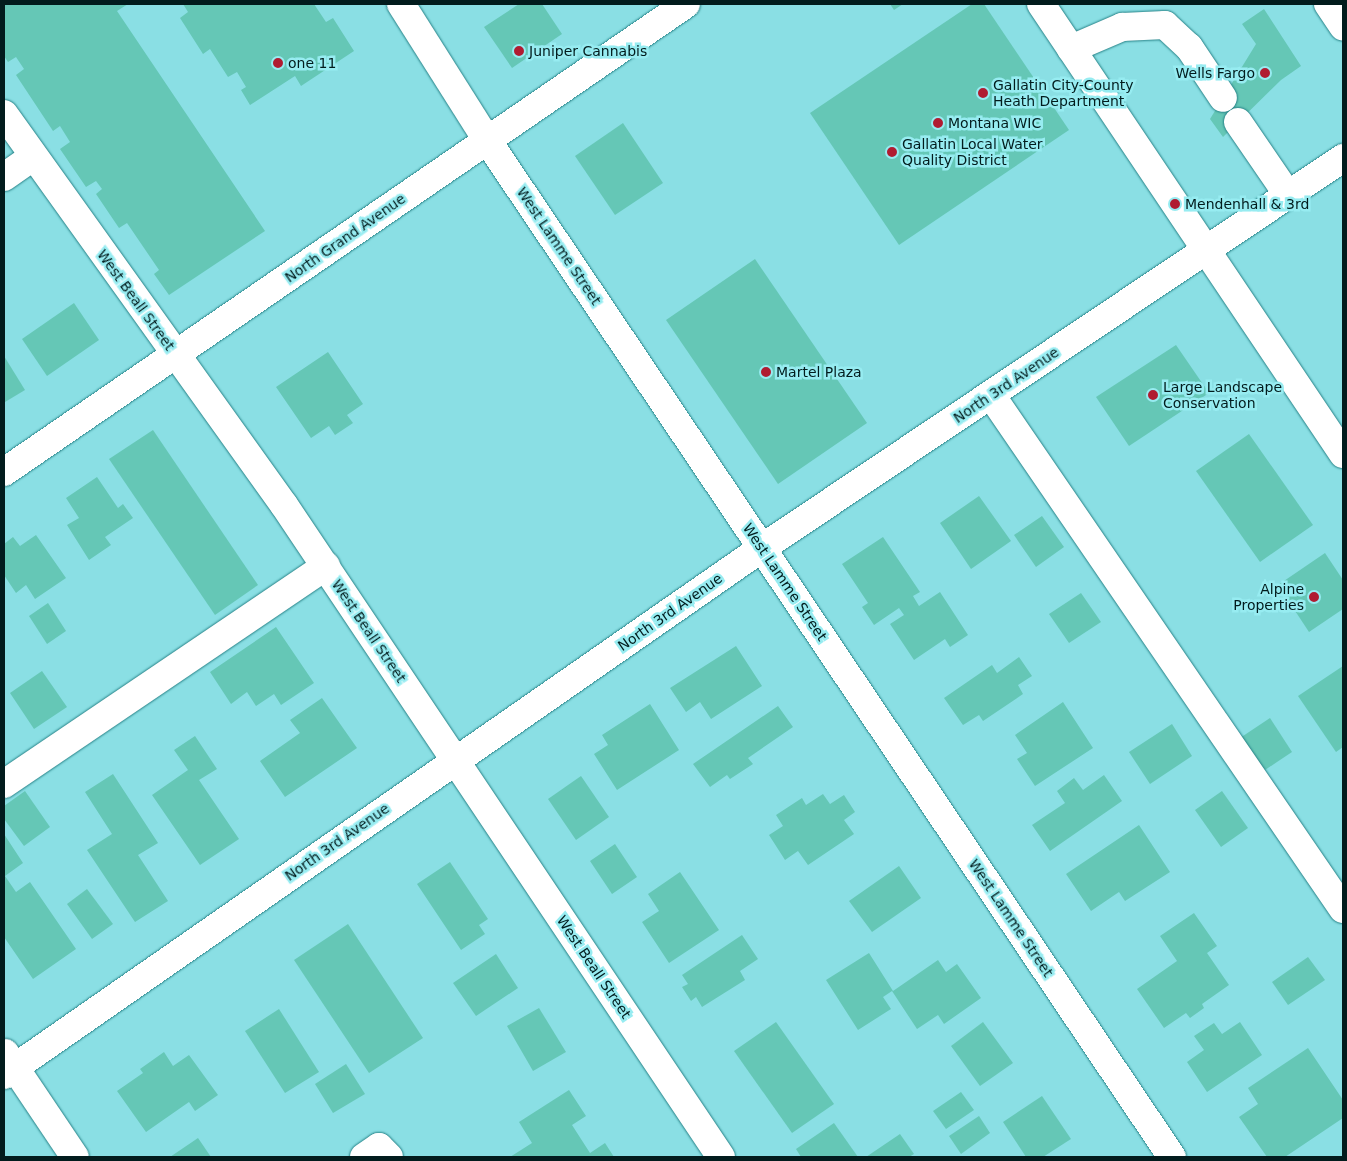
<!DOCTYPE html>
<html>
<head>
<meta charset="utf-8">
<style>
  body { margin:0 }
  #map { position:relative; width:1347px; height:1161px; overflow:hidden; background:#8adfe4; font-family:"DejaVu Sans",sans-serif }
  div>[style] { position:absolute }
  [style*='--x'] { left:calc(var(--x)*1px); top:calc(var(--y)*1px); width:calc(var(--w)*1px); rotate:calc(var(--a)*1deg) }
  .building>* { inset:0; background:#65c7b6 }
  .roads { filter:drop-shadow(0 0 1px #278287) drop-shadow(0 0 1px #278287) }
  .minor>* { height:28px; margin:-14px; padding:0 14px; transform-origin:14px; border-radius:14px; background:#fff }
  .dots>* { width:14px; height:14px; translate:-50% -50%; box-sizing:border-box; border:2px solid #97ecf1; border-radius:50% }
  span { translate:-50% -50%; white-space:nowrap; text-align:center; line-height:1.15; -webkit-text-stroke:5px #97ecf1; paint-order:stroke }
  .poi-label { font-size:14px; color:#021c1d }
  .left { translate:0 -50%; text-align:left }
  .right { translate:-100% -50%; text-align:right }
  .street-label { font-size:14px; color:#021c1d }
  .frame { position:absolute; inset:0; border:5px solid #021c1d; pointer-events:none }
</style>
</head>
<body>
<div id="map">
  <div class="building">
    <i style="clip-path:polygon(4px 4px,128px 4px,117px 11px,265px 231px,169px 295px,154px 274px,159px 270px,127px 223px,119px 228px,96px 194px,102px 189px,96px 181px,86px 187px,60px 149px,70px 142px,60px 126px,53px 131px,16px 75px,24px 69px,16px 57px,8px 62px,4px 56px)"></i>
    <i style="clip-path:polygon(183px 4px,314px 4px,326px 22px,333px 18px,354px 51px,301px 86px,295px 76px,250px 105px,241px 90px,246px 87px,237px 72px,228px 77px,210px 49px,203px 54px,180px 18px,188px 12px)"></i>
    <i style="clip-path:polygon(519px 4px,542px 4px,562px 34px,512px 68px,484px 27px)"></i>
    <i style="clip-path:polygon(890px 4px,903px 4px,894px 10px)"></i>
    <i style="clip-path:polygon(972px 4px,984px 4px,1069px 130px,899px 245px,810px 113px)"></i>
    <i style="clip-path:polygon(1264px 9px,1301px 66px,1281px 80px,1223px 137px,1210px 119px,1256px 44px,1242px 24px)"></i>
    <i style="clip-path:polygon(623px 123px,663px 183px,615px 215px,575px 156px)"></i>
    <i style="clip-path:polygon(755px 259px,867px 423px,778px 484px,666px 320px)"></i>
    <i style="clip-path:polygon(74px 303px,99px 340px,47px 376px,22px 339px)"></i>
    <i style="clip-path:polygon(1176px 345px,1209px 393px,1129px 446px,1096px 397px)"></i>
    <i style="clip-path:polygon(328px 352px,363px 404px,347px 415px,353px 423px,335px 435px,329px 426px,311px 438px,276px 387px)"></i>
    <i style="clip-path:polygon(4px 356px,25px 390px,5px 402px,4px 401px)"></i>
    <i style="clip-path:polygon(153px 430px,258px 585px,215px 615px,109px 459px)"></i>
    <i style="clip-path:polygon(1249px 434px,1313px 525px,1260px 562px,1196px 471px)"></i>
    <i style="clip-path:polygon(97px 477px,118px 508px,123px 504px,133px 518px,105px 537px,111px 545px,89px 560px,67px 525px,79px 518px,66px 498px)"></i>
    <i style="clip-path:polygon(979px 496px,1011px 541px,971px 569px,940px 523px)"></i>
    <i style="clip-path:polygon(1042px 516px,1064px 547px,1036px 567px,1014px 535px)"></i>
    <i style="clip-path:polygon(36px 535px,66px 578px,35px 599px,26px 585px,16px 593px,4px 575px,4px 544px,13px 537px,20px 546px)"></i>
    <i style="clip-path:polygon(883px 537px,920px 592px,913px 596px,919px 606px,940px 592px,968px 635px,950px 647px,945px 639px,914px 660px,890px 624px,904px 615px,899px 608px,874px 625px,862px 607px,868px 603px,842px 564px)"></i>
    <i style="clip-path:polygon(1325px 553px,1343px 580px,1343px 609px,1309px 632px,1278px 585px)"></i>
    <i style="clip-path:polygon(1081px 593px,1101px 622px,1069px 643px,1049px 614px)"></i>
    <i style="clip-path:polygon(48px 603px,66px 631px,47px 644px,29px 616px)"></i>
    <i style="clip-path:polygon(276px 627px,314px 683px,281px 705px,274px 694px,256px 706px,247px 692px,231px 704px,210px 672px)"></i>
    <i style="clip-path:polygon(736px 646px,762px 686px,711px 719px,700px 702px,686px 712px,670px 688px)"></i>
    <i style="clip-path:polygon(1019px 657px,1032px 676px,1018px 685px,1023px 694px,983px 721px,979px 715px,963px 725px,944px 698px,992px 665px,997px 673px)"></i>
    <i style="clip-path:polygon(1343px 666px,1343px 747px,1336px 752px,1298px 696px)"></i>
    <i style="clip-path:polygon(42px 671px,67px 707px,34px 729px,10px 693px)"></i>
    <i style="clip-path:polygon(322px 698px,357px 748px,285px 797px,260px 761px,300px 733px,290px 720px)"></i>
    <i style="clip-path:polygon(1063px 702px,1093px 748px,1035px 786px,1017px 759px,1027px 753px,1015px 735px)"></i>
    <i style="clip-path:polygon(650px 704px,679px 750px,617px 790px,594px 754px,608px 745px,602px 735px)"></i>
    <i style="clip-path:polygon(778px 706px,793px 727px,748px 758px,753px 764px,730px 779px,727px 775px,710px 787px,693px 764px)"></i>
    <i style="clip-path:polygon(1270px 718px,1292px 752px,1262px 772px,1240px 738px)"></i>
    <i style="clip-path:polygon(1172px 724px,1192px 756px,1150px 784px,1129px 752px)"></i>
    <i style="clip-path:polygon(195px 736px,217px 769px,199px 780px,239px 839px,200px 865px,152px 795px,188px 770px,174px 750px)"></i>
    <i style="clip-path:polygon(113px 774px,158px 843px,138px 855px,168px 901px,135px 922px,87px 850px,112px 834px,85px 792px)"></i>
    <i style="clip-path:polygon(1104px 775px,1122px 801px,1050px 851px,1032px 825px,1065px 803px,1057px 791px,1074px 778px,1083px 790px)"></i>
    <i style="clip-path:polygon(581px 776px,609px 817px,576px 840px,548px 799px)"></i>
    <i style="clip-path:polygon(25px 791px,50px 827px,24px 846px,4px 819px,4px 806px)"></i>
    <i style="clip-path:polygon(1222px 791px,1248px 828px,1221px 847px,1195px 810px)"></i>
    <i style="clip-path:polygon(823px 794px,830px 804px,844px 795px,855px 812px,844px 820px,854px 834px,808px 865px,798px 851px,785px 860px,769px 835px,783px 826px,776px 815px,802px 798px,806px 805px)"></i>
    <i style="clip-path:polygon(1139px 825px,1170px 872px,1125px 901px,1119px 892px,1091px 911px,1066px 874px)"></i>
    <i style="clip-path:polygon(4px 834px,23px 863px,5px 876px,16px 892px,30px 882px,76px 949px,33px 979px,4px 937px)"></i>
    <i style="clip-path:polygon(615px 844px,637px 877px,612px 894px,590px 861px)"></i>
    <i style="clip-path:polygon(450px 862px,488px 919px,479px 925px,485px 934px,461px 950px,417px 884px)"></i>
    <i style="clip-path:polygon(899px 866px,921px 898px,872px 932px,849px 901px)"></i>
    <i style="clip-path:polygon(680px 872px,719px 930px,669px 963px,642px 922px,659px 911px,648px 894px)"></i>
    <i style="clip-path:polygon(87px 889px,113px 924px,92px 939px,67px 904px)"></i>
    <i style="clip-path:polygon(1194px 913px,1217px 946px,1207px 953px,1229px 985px,1202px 1004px,1204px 1008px,1190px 1018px,1186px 1013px,1164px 1028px,1137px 989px,1177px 961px,1160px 936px)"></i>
    <i style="clip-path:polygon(348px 924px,423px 1038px,369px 1073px,294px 960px)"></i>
    <i style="clip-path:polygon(742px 935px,758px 959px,740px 971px,745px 980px,702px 1007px,696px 997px,691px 1001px,682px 987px,688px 984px,682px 975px)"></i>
    <i style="clip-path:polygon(869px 953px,893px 991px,938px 960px,946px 972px,957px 964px,981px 998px,944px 1024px,938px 1015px,917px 1029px,892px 991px,883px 997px,891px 1009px,858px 1030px,826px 980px)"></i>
    <i style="clip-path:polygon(496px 954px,518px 988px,476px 1016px,453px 983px)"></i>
    <i style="clip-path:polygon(1308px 957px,1325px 980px,1288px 1005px,1272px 982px)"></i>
    <i style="clip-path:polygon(539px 1008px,566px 1052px,533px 1071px,507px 1026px)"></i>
    <i style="clip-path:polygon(279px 1009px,319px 1072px,285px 1093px,245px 1031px)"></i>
    <i style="clip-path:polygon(776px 1022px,834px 1104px,792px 1133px,734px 1051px)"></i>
    <i style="clip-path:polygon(983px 1022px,1013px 1063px,980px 1086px,951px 1046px)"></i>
    <i style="clip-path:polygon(1240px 1022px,1262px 1055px,1207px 1092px,1187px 1062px,1204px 1050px,1194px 1036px,1214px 1023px,1222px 1034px)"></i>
    <i style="clip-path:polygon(1308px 1048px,1343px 1100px,1343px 1118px,1285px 1157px,1267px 1157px,1239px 1117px,1258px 1104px,1248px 1088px)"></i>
    <i style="clip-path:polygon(164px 1052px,173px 1066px,189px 1055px,218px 1095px,195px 1111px,189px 1102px,146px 1132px,117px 1091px,143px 1073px,140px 1069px)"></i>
    <i style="clip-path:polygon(346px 1064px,365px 1094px,333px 1113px,315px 1084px)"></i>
    <i style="clip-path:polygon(569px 1090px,586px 1116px,572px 1125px,590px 1153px,605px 1143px,614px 1157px,510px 1157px,532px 1143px,519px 1122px)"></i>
    <i style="clip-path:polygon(961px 1092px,974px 1110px,946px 1129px,933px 1111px)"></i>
    <i style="clip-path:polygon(1042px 1096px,1071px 1139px,1043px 1157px,1026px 1157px,1003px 1122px)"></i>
    <i style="clip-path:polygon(979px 1116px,990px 1133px,961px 1154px,949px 1136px)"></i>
    <i style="clip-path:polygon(834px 1123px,858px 1157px,801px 1157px,796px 1149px)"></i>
    <i style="clip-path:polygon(900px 1134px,914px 1154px,909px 1157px,866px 1157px)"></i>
    <i style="clip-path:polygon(198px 1138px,211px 1157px,170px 1157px)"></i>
  </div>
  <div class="roads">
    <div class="minor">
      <i style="--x:401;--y:4;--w:161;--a:57.7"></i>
      <i style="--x:487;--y:140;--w:1226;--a:56.04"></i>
      <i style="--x:1041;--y:4;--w:542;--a:56.13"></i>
      <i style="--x:1328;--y:4;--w:27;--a:56"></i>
      <i style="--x:1071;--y:49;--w:56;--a:-23.3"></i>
      <i style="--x:1122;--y:27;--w:43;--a:-2.7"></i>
      <i style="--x:1165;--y:25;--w:33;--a:43"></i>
      <i style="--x:1189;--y:47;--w:61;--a:56.3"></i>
      <i style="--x:4;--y:114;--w:481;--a:54.4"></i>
      <i style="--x:284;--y:505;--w:785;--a:56.17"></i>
      <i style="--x:1238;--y:122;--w:88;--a:55.6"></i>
      <i style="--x:4;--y:177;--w:35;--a:-35"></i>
      <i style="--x:991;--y:395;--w:623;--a:55.6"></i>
      <i style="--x:4;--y:472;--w:827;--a:-34.46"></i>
      <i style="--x:4;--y:784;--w:389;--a:-34.1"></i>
      <i style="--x:5;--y:1053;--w:125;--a:56.1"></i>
      <i style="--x:4;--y:1075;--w:923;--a:-34.81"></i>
      <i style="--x:762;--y:548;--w:700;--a:-33.87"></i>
      <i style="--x:364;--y:1157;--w:18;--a:-34"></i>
      <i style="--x:379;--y:1147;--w:14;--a:45"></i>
    </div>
  </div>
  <div class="dots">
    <i style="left:519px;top:51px;background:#b01c31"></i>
    <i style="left:278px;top:63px;background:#b01c31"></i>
    <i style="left:1265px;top:73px;background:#b01c31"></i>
    <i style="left:983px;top:93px;background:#b01c31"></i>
    <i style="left:938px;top:123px;background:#b01c31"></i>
    <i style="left:892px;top:152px;background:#b01c31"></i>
    <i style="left:1175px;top:204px;background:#b01c31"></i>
    <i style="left:766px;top:372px;background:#b01c31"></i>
    <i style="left:1153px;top:395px;background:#b01c31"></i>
    <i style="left:1314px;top:597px;background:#b01c31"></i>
  </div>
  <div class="poi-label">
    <span class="left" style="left:529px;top:51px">Juniper Cannabis</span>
    <span class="left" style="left:288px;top:63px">one 11</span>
    <span class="right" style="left:1255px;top:73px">Wells Fargo</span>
    <span class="left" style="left:993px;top:93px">Gallatin City-County<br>Heath Department</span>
    <span class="left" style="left:948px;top:123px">Montana WIC</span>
    <span class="left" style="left:902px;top:152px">Gallatin Local Water<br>Quality District</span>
    <span class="left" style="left:1185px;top:204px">Mendenhall &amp; 3rd</span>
    <span class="left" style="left:776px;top:372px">Martel Plaza</span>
    <span class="left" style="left:1163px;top:395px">Large Landscape<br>Conservation</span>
    <span class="right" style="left:1304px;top:597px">Alpine<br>Properties</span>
  </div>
  <div class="street-label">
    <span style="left:345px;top:238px;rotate:-35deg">North Grand Avenue</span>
    <span style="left:559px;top:246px;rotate:56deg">West Lamme Street</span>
    <span style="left:136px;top:300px;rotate:54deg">West Beall Street</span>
    <span style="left:1006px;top:385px;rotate:-34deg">North 3rd Avenue</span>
    <span style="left:785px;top:582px;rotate:56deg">West Lamme Street</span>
    <span style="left:670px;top:612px;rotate:-35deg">North 3rd Avenue</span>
    <span style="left:369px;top:631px;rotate:56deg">West Beall Street</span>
    <span style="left:337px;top:842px;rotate:-35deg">North 3rd Avenue</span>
    <span style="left:1011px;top:918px;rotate:56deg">West Lamme Street</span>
    <span style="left:594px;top:967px;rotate:56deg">West Beall Street</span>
  </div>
  <div class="frame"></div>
</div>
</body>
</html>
